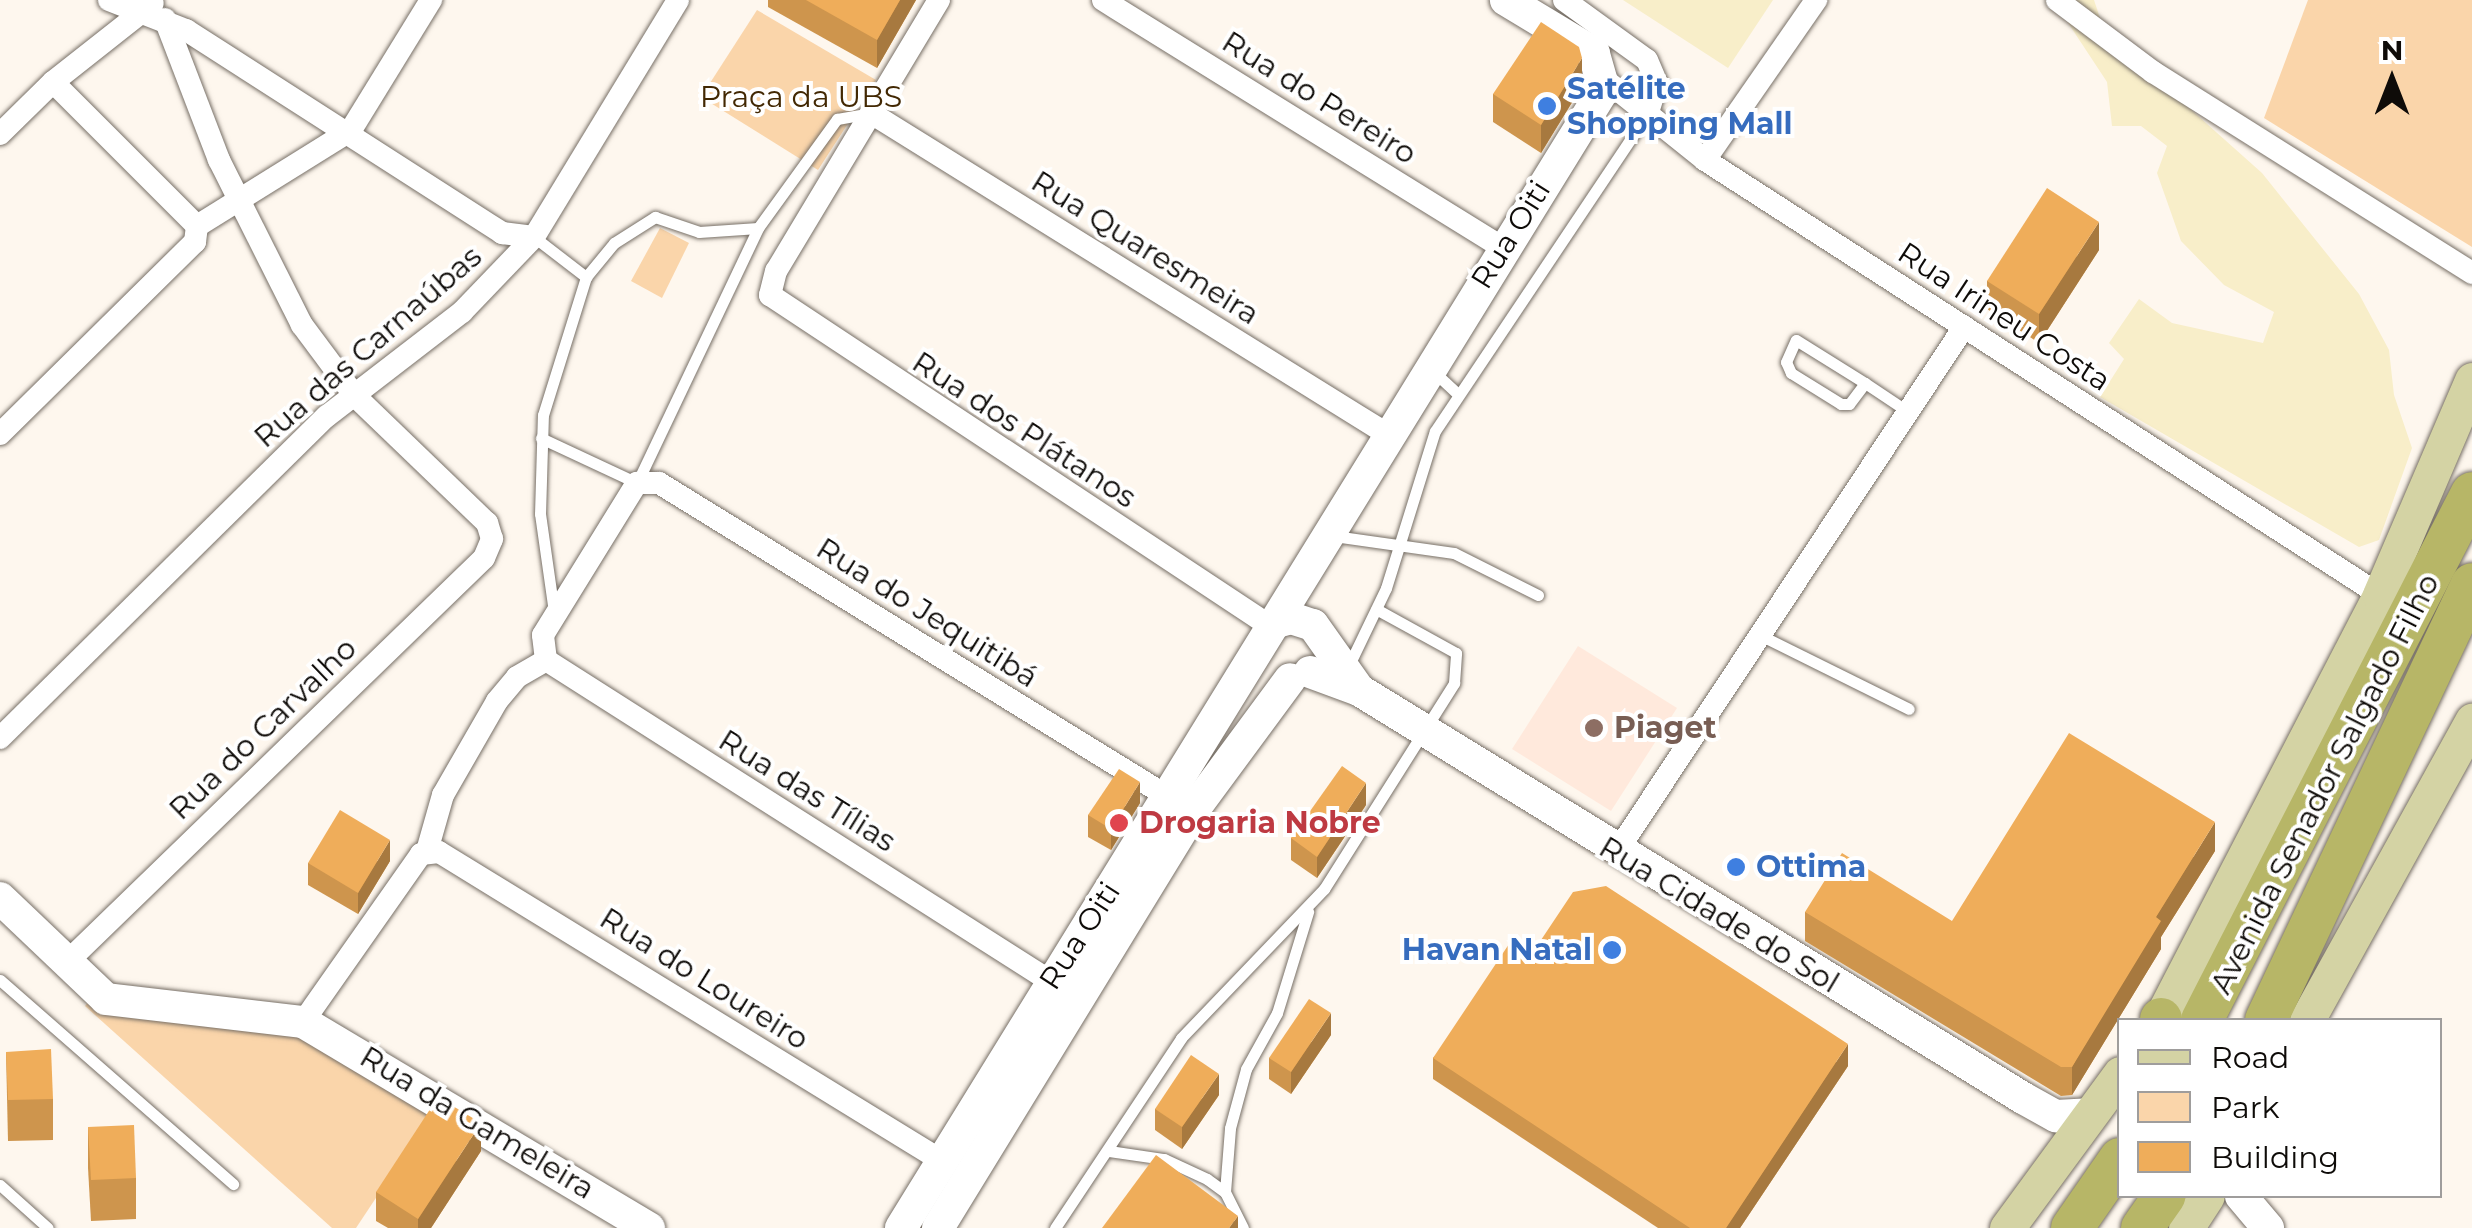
<!DOCTYPE html>
<html>
<head>
<meta charset="utf-8">
<style>
  body { margin:0 }
  #map { position:relative; width:2472px; height:1228px; overflow:hidden; background:#fef7ee; font-family:Montserrat,sans-serif }
  div>[style] { position:absolute }
  [style*='--x'] { left:calc(var(--x)*1px); top:calc(var(--y)*1px); width:calc(var(--w)*1px); rotate:calc(var(--a)*1deg) }
  .education>* { inset:0; background:#ffe9dc }
  .green>* { inset:0; background:#fad5aa }
  .sand>* { inset:0; background:#f8eec9 }
  .roads { filter:drop-shadow(0 0 2px #776f66) drop-shadow(0 0 2px #776f66) }
  .lane>* { height:11px; margin:-5.5px; padding:0 5.5px; transform-origin:5.5px; border-radius:5.5px; background:#fff }
  .street>* { height:22px; margin:-11px; padding:0 11px; transform-origin:11px; border-radius:11px; background:#fff }
  .secondary>* { height:32px; margin:-16px; padding:0 16px; transform-origin:16px; border-radius:16px; background:#fff }
  .primary>* { height:35px; margin:-17.5px; padding:0 17.5px; transform-origin:17.5px; border-radius:17.5px; background:#d4d3a4 }
  .highway>* { height:42px; margin:-21px; padding:0 21px; transform-origin:21px; border-radius:21px; background:#b7b667 }
  .wall>* { inset:0; background:#ce954d }
  .shaded-wall>* { inset:0; background:#a7793f }
  .building>* { inset:0; background:#efad5a }
  .dots>* { width:28px; height:28px; translate:-50% -50%; box-sizing:border-box; border:5px solid #fff; border-radius:50% }
  span { translate:-50% -50%; white-space:nowrap; text-align:center; line-height:1.15; -webkit-text-stroke:8px #fff; paint-order:stroke }
  .shop-label { font-size:30px; color:#366cbe; font-weight:700 }
  .left { translate:0 -50%; text-align:left }
  .right { translate:-100% -50%; text-align:right }
  .park-label { font-size:30px; color:#422803 }
  .street-label { font-size:30px; color:#0e0b08 }
  .education-label { font-size:30px; color:#785e54; font-weight:700 }
  .health-label { font-size:30px; color:#be3a42; font-weight:700 }
  .legend { position:absolute; left:2117px; top:1018px; width:325px; height:180px; box-sizing:border-box; background:#fff; border:2px solid #9f9d9c; margin:0; padding:12px 18px; list-style:none; font-size:30px; color:#0e0b08 }
  .legend li { display:flex; align-items:center; gap:20px; height:50px }
  .legend b { width:50px; border:2px solid #9f9d9c }
  .north { position:absolute; left:2342px; top:30px; width:100px; height:100px; -webkit-text-stroke:8px #fff; paint-order:stroke; rotate:0deg; font-size:28px; font-weight:700; line-height:40px; text-align:center; color:#0e0b08 }
  .north::after { content:''; display:block; margin:auto; width:35px; height:45px; background:#0e0b08; clip-path:polygon(50% 0,100% 100%,50% 72%,0 100%) }
</style>
</head>
<body>
<div id="map">
  <div class="education">
    <i style="clip-path:polygon(1578px 646px,1677px 708px,1611px 811px,1512px 749px)"></i>
  </div>
  <div class="green">
    <i style="clip-path:polygon(2308px 0,2472px 0,2472px 247px,2264px 118px)"></i>
    <i style="clip-path:polygon(757px 10px,876px 80px,818px 170px,701px 97px)"></i>
    <i style="clip-path:polygon(660px 228px,689px 243px,662px 298px,631px 281px)"></i>
    <i style="clip-path:polygon(91px 999px,302px 1036px,431px 1115px,356px 1228px,332px 1228px,85px 1006px)"></i>
  </div>
  <div class="sand">
    <i style="clip-path:polygon(1623px 0,1773px 0,1728px 68px)"></i>
    <i style="clip-path:polygon(2053px 0,2094px 0,2105px 33px,2262px 173px,2359px 294px,2389px 350px,2394px 395px,2412px 448px,2379px 540px,2359px 547px,2100px 397px,2124px 359px,2109px 343px,2139px 299px,2172px 323px,2263px 343px,2274px 312px,2224px 285px,2181px 241px,2157px 173px,2167px 146px,2141px 126px,2112px 126px,2107px 82px)"></i>
  </div>
  <div class="roads">
    <div class="lane">
      <i style="--x:534;--y:237;--w:66;--a:37.6"></i>
      <i style="--x:1432;--y:370;--w:35;--a:43"></i>
      <i style="--x:1865;--y:383;--w:26;--a:127"></i>
      <i style="--x:1849;--y:404;--w:8;--a:180"></i>
      <i style="--x:1841;--y:404;--w:59;--a:-148.2"></i>
      <i style="--x:1791;--y:373;--w:12;--a:-114"></i>
      <i style="--x:1786;--y:362;--w:24;--a:-66"></i>
      <i style="--x:1796;--y:340;--w:81;--a:31.9"></i>
      <i style="--x:1865;--y:383;--w:54;--a:33.7"></i>
      <i style="--x:541;--y:438;--w:106;--a:25.1"></i>
      <i style="--x:637;--y:483;--w:282;--a:-64.6"></i>
      <i style="--x:1334;--y:536;--w:121;--a:8.1"></i>
      <i style="--x:1454;--y:553;--w:94;--a:26.6"></i>
      <i style="--x:554;--y:612;--w:99;--a:-98.1"></i>
      <i style="--x:540;--y:514;--w:99;--a:-88.3"></i>
      <i style="--x:543;--y:415;--w:145;--a:-72.7"></i>
      <i style="--x:586;--y:277;--w:44;--a:-50.5"></i>
      <i style="--x:614;--y:243;--w:49;--a:-32.4"></i>
      <i style="--x:655;--y:217;--w:46;--a:18.8"></i>
      <i style="--x:699;--y:232;--w:59;--a:-3.9"></i>
      <i style="--x:758;--y:228;--w:135;--a:-54.1"></i>
      <i style="--x:837;--y:119;--w:34;--a:-10"></i>
      <i style="--x:1760;--y:635;--w:166;--a:26.4"></i>
      <i style="--x:1349;--y:665;--w:85;--a:-64.3"></i>
      <i style="--x:1386;--y:588;--w:164;--a:-72.7"></i>
      <i style="--x:1435;--y:431;--w:381;--a:-56.2"></i>
      <i style="--x:0;--y:980;--w:310;--a:41.2"></i>
      <i style="--x:1109;--y:1151;--w:56;--a:8.3"></i>
      <i style="--x:1164;--y:1159;--w:47;--a:24.9"></i>
      <i style="--x:1207;--y:1179;--w:22;--a:36"></i>
      <i style="--x:1225;--y:1192;--w:40;--a:63.4"></i>
      <i style="--x:0;--y:1185;--w:64;--a:41.9"></i>
      <i style="--x:1225;--y:1192;--w:64;--a:-85.5"></i>
      <i style="--x:1230;--y:1128;--w:61;--a:-74.8"></i>
      <i style="--x:1246;--y:1069;--w:64;--a:-61"></i>
      <i style="--x:1277;--y:1013;--w:106;--a:-72.9"></i>
      <i style="--x:1055;--y:1228;--w:228;--a:-56.4"></i>
      <i style="--x:1181;--y:1038;--w:207;--a:-46.2"></i>
      <i style="--x:1324;--y:889;--w:244;--a:-57.7"></i>
      <i style="--x:1454;--y:683;--w:30;--a:-86"></i>
      <i style="--x:1456;--y:653;--w:91;--a:-151.2"></i>
    </div>
    <div class="street">
      <i style="--x:109;--y:0;--w:83;--a:21.3"></i>
      <i style="--x:186;--y:30;--w:376;--a:32.7"></i>
      <i style="--x:502;--y:233;--w:32;--a:7"></i>
      <i style="--x:939;--y:0;--w:316;--a:121"></i>
      <i style="--x:776;--y:271;--w:25;--a:104"></i>
      <i style="--x:770;--y:295;--w:600;--a:33.5"></i>
      <i style="--x:1103;--y:0;--w:471;--a:31.8"></i>
      <i style="--x:1564;--y:0;--w:102;--a:35.9"></i>
      <i style="--x:1647;--y:60;--w:25;--a:67"></i>
      <i style="--x:1657;--y:83;--w:31;--a:107"></i>
      <i style="--x:2057;--y:0;--w:120;--a:36.9"></i>
      <i style="--x:2153;--y:72;--w:377;--a:32.2"></i>
      <i style="--x:1604;--y:79;--w:129;--a:38.7"></i>
      <i style="--x:1705;--y:160;--w:803;--a:32.8"></i>
      <i style="--x:53;--y:82;--w:204;--a:45"></i>
      <i style="--x:871;--y:113;--w:608;--a:31.89"></i>
      <i style="--x:0;--y:134;--w:74;--a:-44.5"></i>
      <i style="--x:53;--y:82;--w:127;--a:-38.3"></i>
      <i style="--x:1705;--y:160;--w:195;--a:-55.2"></i>
      <i style="--x:0;--y:434;--w:274;--a:-44.6"></i>
      <i style="--x:195;--y:242;--w:16;--a:-83"></i>
      <i style="--x:197;--y:226;--w:181;--a:-31.9"></i>
      <i style="--x:351;--y:130;--w:153;--a:-58.4"></i>
      <i style="--x:0;--y:738;--w:459;--a:-44.6"></i>
      <i style="--x:327;--y:416;--w:170;--a:-37.6"></i>
      <i style="--x:462;--y:312;--w:104;--a:-46.2"></i>
      <i style="--x:534;--y:237;--w:277;--a:-58.7"></i>
      <i style="--x:427;--y:851;--w:58;--a:-74.1"></i>
      <i style="--x:443;--y:795;--w:108;--a:-60.1"></i>
      <i style="--x:497;--y:701;--w:31;--a:-50"></i>
      <i style="--x:517;--y:677;--w:34;--a:-30"></i>
      <i style="--x:1616;--y:853;--w:631;--a:-56.51"></i>
      <i style="--x:65;--y:964;--w:583;--a:-44.1"></i>
      <i style="--x:484;--y:558;--w:21;--a:-67"></i>
      <i style="--x:492;--y:539;--w:17;--a:-107"></i>
      <i style="--x:487;--y:523;--w:183;--a:-136.1"></i>
      <i style="--x:355;--y:396;--w:89;--a:-126.7"></i>
      <i style="--x:302;--y:325;--w:185;--a:-116.7"></i>
      <i style="--x:219;--y:160;--w:151;--a:-111"></i>
      <i style="--x:1050;--y:981;--w:598;--a:-147.51"></i>
      <i style="--x:546;--y:660;--w:25;--a:-97"></i>
      <i style="--x:543;--y:635;--w:179;--a:-58.3"></i>
      <i style="--x:637;--y:483;--w:22;--a:0"></i>
      <i style="--x:659;--y:483;--w:600;--a:31.65"></i>
      <i style="--x:303;--y:1022;--w:205;--a:-54.9"></i>
      <i style="--x:421;--y:854;--w:18;--a:-6"></i>
      <i style="--x:439;--y:852;--w:590;--a:31.56"></i>
    </div>
    <div class="secondary">
      <i style="--x:1273;--y:623;--w:19;--a:-16"></i>
      <i style="--x:1291;--y:618;--w:23;--a:18"></i>
      <i style="--x:1313;--y:625;--w:80;--a:54.7"></i>
      <i style="--x:1310;--y:672;--w:52;--a:20.2"></i>
      <i style="--x:1359;--y:690;--w:779;--a:31.57"></i>
      <i style="--x:2023;--y:1098;--w:38;--a:29"></i>
      <i style="--x:2056;--y:1116;--w:33;--a:-3"></i>
      <i style="--x:0;--y:898;--w:146;--a:43.6"></i>
      <i style="--x:106;--y:999;--w:198;--a:6.7"></i>
      <i style="--x:303;--y:1022;--w:403;--a:30.8"></i>
      <i style="--x:2241;--y:1196;--w:42;--a:49.8"></i>
      <i style="--x:901;--y:1228;--w:1338;--a:-58.32"></i>
      <i style="--x:1604;--y:89;--w:37;--a:-106"></i>
      <i style="--x:1594;--y:53;--w:103;--a:-148.9"></i>
      <i style="--x:938;--y:1228;--w:492;--a:-58.5"></i>
      <i style="--x:1195;--y:808;--w:160;--a:-53.6"></i>
    </div>
    <div class="primary">
      <i style="--x:2160;--y:1020;--w:479;--a:-62.6"></i>
      <i style="--x:2380;--y:595;--w:234;--a:-66.8"></i>
      <i style="--x:2307;--y:1020;--w:342;--a:-61.1"></i>
      <i style="--x:2007;--y:1228;--w:191;--a:-53.7"></i>
      <i style="--x:2186;--y:1228;--w:38;--a:-57"></i>
    </div>
    <div class="highway">
      <i style="--x:2161;--y:1020;--w:1;--a:-90"></i>
      <i style="--x:2202;--y:1020;--w:592;--a:-62.87"></i>
      <i style="--x:2266;--y:1020;--w:482;--a:-64.7"></i>
      <i style="--x:2072;--y:1228;--w:84;--a:-55.2"></i>
      <i style="--x:2142;--y:1228;--w:39;--a:-55"></i>
    </div>
  </div>
  <div class="wall">
    <i style="clip-path:polygon(768px 0,916px 0,877px 68px,768px 7px)"></i>
    <i style="clip-path:polygon(1582px 86px,1541px 153px,1493px 122px,1493px 94px)"></i>
    <i style="clip-path:polygon(2099px 250px,2039px 343px,1987px 309px,1987px 281px)"></i>
    <i style="clip-path:polygon(1140px 803px,1111px 850px,1088px 837px,1088px 815px)"></i>
    <i style="clip-path:polygon(1366px 805px,1317px 878px,1291px 860px,1291px 838px)"></i>
    <i style="clip-path:polygon(2215px 851px,2161px 937px,2161px 949px,2072px 1095px,2061px 1096px,1805px 941px,1805px 912px,1952px 921px)"></i>
    <i style="clip-path:polygon(390px 861px,358px 914px,308px 885px,308px 863px)"></i>
    <i style="clip-path:polygon(1533px 952px,1848px 1066px,1740px 1228px,1658px 1228px,1433px 1079px,1433px 1058px)"></i>
    <i style="clip-path:polygon(1331px 1035px,1291px 1094px,1269px 1079px,1269px 1058px)"></i>
    <i style="clip-path:polygon(6px 1052px,53px 1099px,53px 1140px,8px 1141px)"></i>
    <i style="clip-path:polygon(1219px 1095px,1182px 1149px,1155px 1130px,1155px 1109px)"></i>
    <i style="clip-path:polygon(88px 1127px,136px 1178px,136px 1219px,91px 1221px,88px 1168px)"></i>
    <i style="clip-path:polygon(481px 1151px,431px 1228px,388px 1228px,376px 1221px,376px 1192px)"></i>
  </div>
  <div class="shaded-wall">
    <i style="clip-path:polygon(900px 0,916px 0,877px 68px,877px 40px)"></i>
    <i style="clip-path:polygon(1582px 58px,1582px 86px,1541px 153px,1541px 125px)"></i>
    <i style="clip-path:polygon(2099px 222px,2099px 250px,2039px 343px,2039px 314px)"></i>
    <i style="clip-path:polygon(1140px 782px,1140px 803px,1111px 850px,1111px 829px)"></i>
    <i style="clip-path:polygon(1366px 783px,1366px 805px,1317px 878px,1317px 857px)"></i>
    <i style="clip-path:polygon(2215px 822px,2215px 851px,2161px 937px,2161px 949px,2072px 1095px,2072px 1067px,2156px 917px)"></i>
    <i style="clip-path:polygon(390px 840px,390px 861px,358px 914px,358px 893px)"></i>
    <i style="clip-path:polygon(1331px 1013px,1331px 1035px,1291px 1094px,1291px 1072px)"></i>
    <i style="clip-path:polygon(1848px 1044px,1848px 1066px,1740px 1228px,1726px 1228px)"></i>
    <i style="clip-path:polygon(1219px 1074px,1219px 1095px,1182px 1149px,1182px 1127px)"></i>
    <i style="clip-path:polygon(481px 1123px,481px 1151px,431px 1228px,418px 1228px,418px 1219px)"></i>
    <i style="clip-path:polygon(1238px 1216px,1238px 1228px,1229px 1228px)"></i>
  </div>
  <div class="building">
    <i style="clip-path:polygon(806px 0,900px 0,877px 40px)"></i>
    <i style="clip-path:polygon(1541px 22px,1579px 47px,1582px 58px,1541px 125px,1493px 94px)"></i>
    <i style="clip-path:polygon(2047px 188px,2099px 222px,2039px 314px,1987px 281px)"></i>
    <i style="clip-path:polygon(2069px 733px,2215px 822px,2156px 917px,2161px 921px,2072px 1067px,2061px 1067px,1805px 912px,1842px 853px,1952px 921px)"></i>
    <i style="clip-path:polygon(1342px 766px,1366px 783px,1317px 857px,1291px 838px)"></i>
    <i style="clip-path:polygon(1119px 769px,1140px 782px,1111px 829px,1088px 815px)"></i>
    <i style="clip-path:polygon(340px 810px,390px 840px,358px 893px,308px 863px)"></i>
    <i style="clip-path:polygon(1606px 886px,1848px 1044px,1726px 1228px,1690px 1228px,1433px 1058px,1513px 938px,1533px 952px,1573px 892px)"></i>
    <i style="clip-path:polygon(1309px 999px,1331px 1013px,1291px 1072px,1269px 1058px)"></i>
    <i style="clip-path:polygon(51px 1049px,53px 1099px,8px 1100px,6px 1052px)"></i>
    <i style="clip-path:polygon(1191px 1055px,1219px 1074px,1182px 1127px,1155px 1109px)"></i>
    <i style="clip-path:polygon(438px 1097px,481px 1123px,418px 1219px,376px 1192px)"></i>
    <i style="clip-path:polygon(134px 1125px,136px 1178px,91px 1180px,88px 1127px)"></i>
    <i style="clip-path:polygon(1156px 1155px,1238px 1216px,1229px 1228px,1102px 1228px)"></i>
  </div>
  <div class="dots">
    <i style="left:1547px;top:106px;background:#3f7fe0"></i>
    <i style="left:1594px;top:728px;background:#8d6e63"></i>
    <i style="left:1119px;top:823px;background:#e0444e"></i>
    <i style="left:1736px;top:867px;background:#3f7fe0"></i>
    <i style="left:1612px;top:950px;background:#3f7fe0"></i>
  </div>
  <div class="shop-label">
    <span class="left" style="left:1567px;top:106px">Satélite<br>Shopping Mall</span>
    <span class="left" style="left:1756px;top:867px">Ottima</span>
    <span class="right" style="left:1592px;top:950px">Havan Natal</span>
  </div>
  <div class="park-label">
    <span style="left:801px;top:97px">Praça da UBS</span>
  </div>
  <div class="street-label">
    <span style="left:1319px;top:98px;rotate:32deg">Rua do Pereiro</span>
    <span style="left:1511px;top:235px;rotate:-58deg">Rua Oiti</span>
    <span style="left:1145px;top:248px;rotate:32deg">Rua Quaresmeira</span>
    <span style="left:2004px;top:317px;rotate:33deg">Rua Irineu Costa</span>
    <span style="left:368px;top:347px;rotate:-41deg">Rua das Carnaúbas</span>
    <span style="left:1024px;top:430px;rotate:33deg">Rua dos Plátanos</span>
    <span style="left:927px;top:613px;rotate:32deg">Rua do Jequitibá</span>
    <span style="left:263px;top:729px;rotate:-44deg">Rua do Carvalho</span>
    <span style="left:2325px;top:784px;rotate:-63deg">Avenida Senador Salgado Filho</span>
    <span style="left:807px;top:791px;rotate:32deg">Rua das Tílias</span>
    <span style="left:1719px;top:915px;rotate:31deg">Rua Cidade do Sol</span>
    <span style="left:1080px;top:936px;rotate:-57deg">Rua Oiti</span>
    <span style="left:704px;top:979px;rotate:32deg">Rua do Loureiro</span>
    <span style="left:477px;top:1123px;rotate:31deg">Rua da Gameleira</span>
  </div>
  <div class="education-label">
    <span class="left" style="left:1614px;top:728px">Piaget</span>
  </div>
  <div class="health-label">
    <span class="left" style="left:1139px;top:823px">Drogaria Nobre</span>
  </div>
  <ul class="legend">
  <li><b style="height:12px;background:#d4d3a4"></b>Road</li>
  <li><b style="height:28px;background:#fad5aa"></b>Park</li>
  <li><b style="height:28px;background:#efad5a"></b>Building</li>
  </ul>
  <div class="north">N</div>
</div>
</body>
</html>
